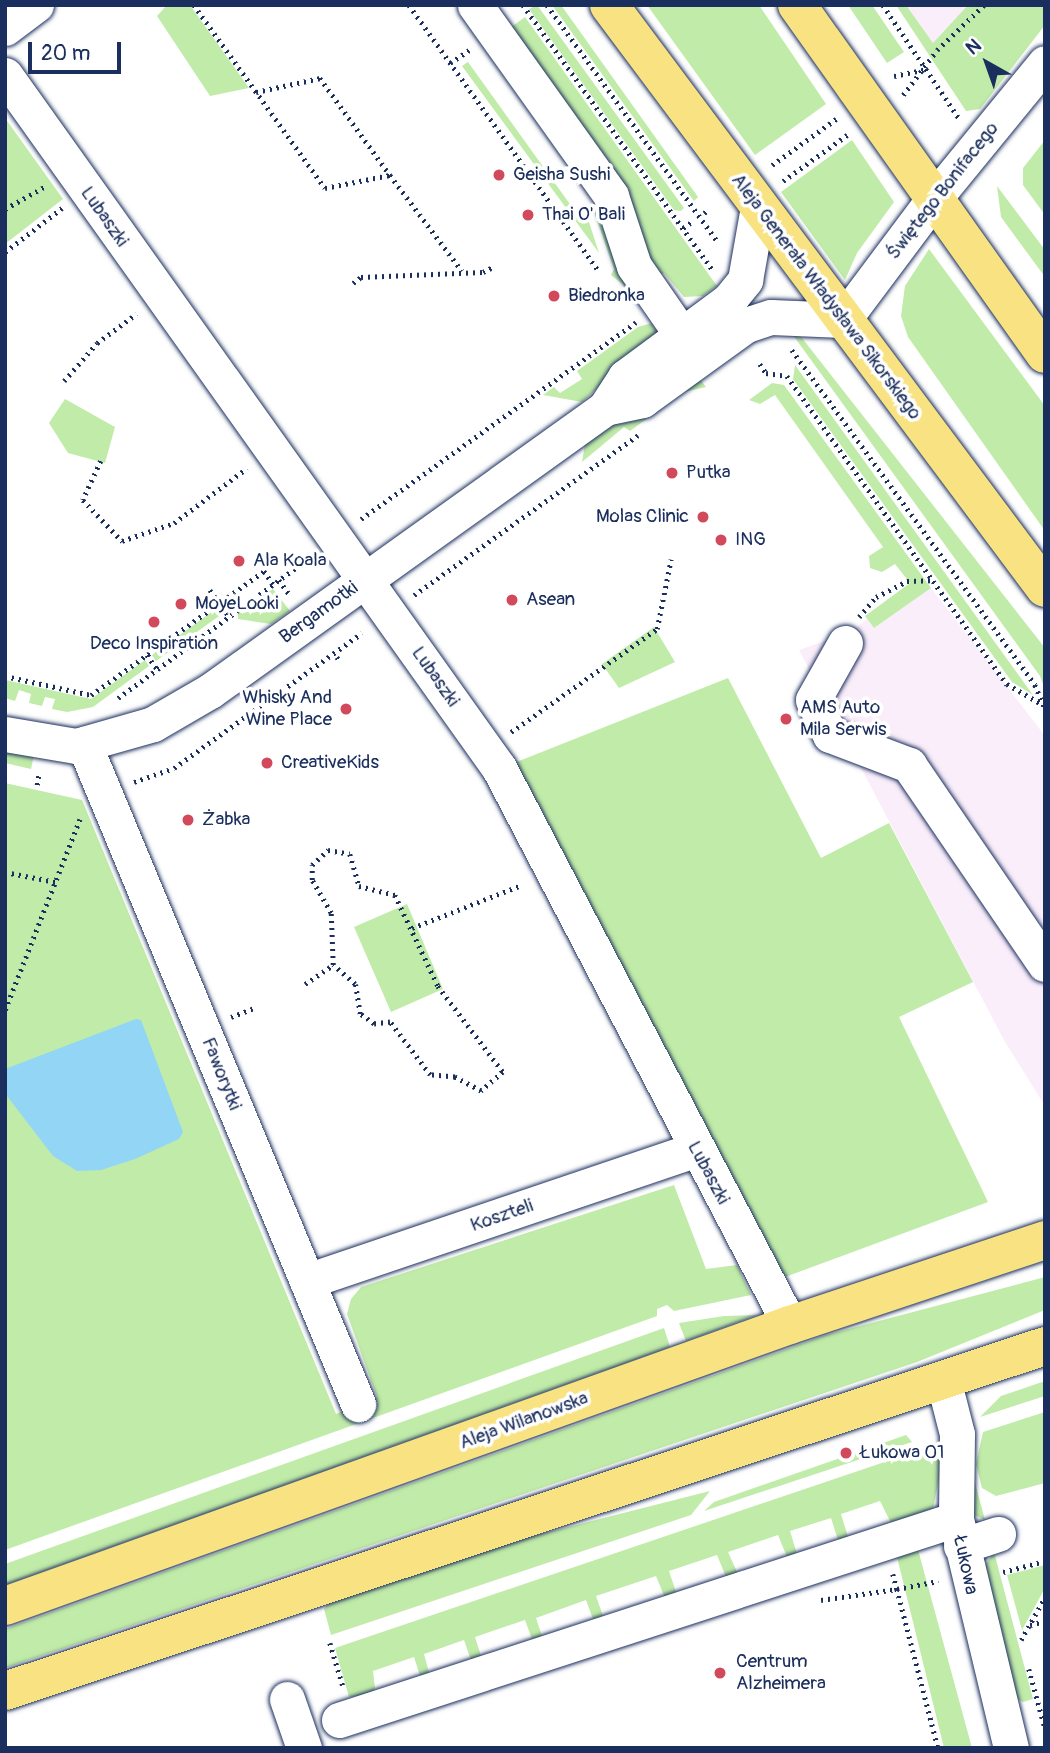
<!DOCTYPE html>
<html>
<head>
<meta charset="utf-8">
<style>
  body { margin:0 }
  #map { position:relative; width:1050px; height:1753px; overflow:hidden; background:#fff; font-family:Pangolin,sans-serif }
  div>[style] { position:absolute }
  [style*='--x'] { left:calc(var(--x)*1px); top:calc(var(--y)*1px); width:calc(var(--w)*1px); rotate:calc(var(--a)*1deg) }
  .built>* { inset:0; background:#faeefb }
  .green>* { inset:0; background:#c1eba8 }
  .water>* { inset:0; background:#93d5f5 }
  .path>* { height:4.5px; margin-top:-2.25px; transform-origin:0; background:repeating-linear-gradient(90deg,#1b2f5e 0 2px,transparent 0 7px) }
  .roads { filter:drop-shadow(0 0 2px #1b2f5e) drop-shadow(0 0 2px #1b2f5e) }
  .minor>* { height:35px; margin:-17.5px; padding:0 17.5px; transform-origin:17.5px; border-radius:17.5px; background:#fff }
  .major>* { height:38px; margin:-19px; padding:0 19px; transform-origin:19px; border-radius:19px; background:#f8e281 }
  .dots>* { width:19px; height:19px; translate:-50% -50%; box-sizing:border-box; border:4px solid #fff; border-radius:50% }
  span { translate:-50% -50%; white-space:nowrap; text-align:center; line-height:1.15; -webkit-text-stroke:7px #fff; paint-order:stroke }
  .poi-label { font-size:19px; color:#1b2f5e }
  .left { translate:0 -50%; text-align:left }
  .right { translate:-100% -50%; text-align:right }
  .street-label { font-size:19px; color:#1b2f5e }
  .frame { position:absolute; inset:0; border:7px solid #1b2f5e; pointer-events:none }
  .north { position:absolute; left:952px; top:28px; width:70px; height:70px; -webkit-text-stroke:5px #fff; paint-order:stroke; rotate:320deg; font-size:19px; font-weight:700; line-height:28px; text-align:center; color:#1b2f5e }
  .north::after { content:''; display:block; margin:auto; width:24px; height:32px; background:#1b2f5e; clip-path:polygon(50% 0,100% 100%,50% 72%,0 100%) }
  .scale { position:absolute; left:28px; top:42px; width:93px; height:32px; box-sizing:border-box; border:4px solid #1b2f5e; border-top:0; padding-left:9px; font-size:21px; line-height:24px; white-space:nowrap; color:#1b2f5e; -webkit-text-stroke:5px #fff; paint-order:stroke }
</style>
</head>
<body>
<div id="map">
  <div class="built">
    <i style="clip-path:polygon(906px 5px,968px 5px,933px 43px)"></i>
    <i style="clip-path:polygon(931px 588px,1045px 736px,1045px 1106px,1005px 1042px,799px 650px,852px 631px,867px 619px,874px 628px)"></i>
  </div>
  <div class="green">
    <i style="clip-path:polygon(167px 5px,190px 5px,249px 88px,210px 96px,157px 16px)"></i>
    <i style="clip-path:polygon(537px 5px,684px 208px,681px 211px,674px 210px,529px 9px)"></i>
    <i style="clip-path:polygon(552px 5px,561px 5px,698px 197px,694px 201px)"></i>
    <i style="clip-path:polygon(647px 5px,759px 5px,826px 104px,755px 155px)"></i>
    <i style="clip-path:polygon(848px 5px,872px 5px,904px 52px,887px 63px)"></i>
    <i style="clip-path:polygon(896px 5px,906px 5px,933px 43px,968px 5px,1045px 5px,1045px 25px,980px 109px,966px 111px)"></i>
    <i style="clip-path:polygon(525px 17px,717px 286px,703px 296px,684px 297px,664px 273px,656px 279px,510px 28px)"></i>
    <i style="clip-path:polygon(468px 62px,577px 214px,587px 216px,599px 253px,462px 66px)"></i>
    <i style="clip-path:polygon(5px 118px,63px 199px,5px 244px)"></i>
    <i style="clip-path:polygon(852px 140px,894px 202px,857px 253px,845px 280px,781px 192px)"></i>
    <i style="clip-path:polygon(1045px 140px,1045px 215px,1023px 185px,1023px 168px)"></i>
    <i style="clip-path:polygon(997px 186px,1045px 250px,1045px 277px,1001px 217px)"></i>
    <i style="clip-path:polygon(599px 207px,632px 292px,611px 275px,614px 269px,594px 212px)"></i>
    <i style="clip-path:polygon(929px 249px,1045px 406px,1045px 531px,908px 337px,901px 316px,905px 286px)"></i>
    <i style="clip-path:polygon(652px 323px,657px 333px,582px 402px,543px 395px,554px 387px,560px 393px,582px 379px,577px 371px,638px 327px)"></i>
    <i style="clip-path:polygon(790px 331px,802px 338px,1045px 648px,1045px 690px,1040px 676px)"></i>
    <i style="clip-path:polygon(795px 365px,1033px 695px,1012px 682px,793px 379px)"></i>
    <i style="clip-path:polygon(694px 371px,706px 387px,684px 392px,630px 431px,624px 427px,582px 462px,585px 444px)"></i>
    <i style="clip-path:polygon(772px 383px,784px 385px,931px 588px,874px 628px,865px 616px,910px 583px,895px 564px,882px 572px,870px 568px,869px 556px,883px 547px,775px 395px,760px 404px,749px 400px)"></i>
    <i style="clip-path:polygon(65px 399px,115px 427px,105px 463px,68px 453px,49px 423px)"></i>
    <i style="clip-path:polygon(273px 589px,290px 611px,271px 624px,238px 619px,238px 613px)"></i>
    <i style="clip-path:polygon(217px 608px,222px 614px,156px 661px,152px 655px)"></i>
    <i style="clip-path:polygon(654px 627px,675px 662px,619px 688px,602px 664px)"></i>
    <i style="clip-path:polygon(145px 660px,149px 666px,93px 707px,67px 712px,52px 709px,55px 699px,45px 697px,42px 706px,29px 703px,31px 694px,19px 690px,15px 701px,5px 698px,5px 680px,91px 699px)"></i>
    <i style="clip-path:polygon(728px 678px,821px 858px,889px 823px,973px 982px,899px 1017px,988px 1202px,777px 1280px,514px 763px)"></i>
    <i style="clip-path:polygon(5px 750px,34px 755px,31px 769px,5px 763px)"></i>
    <i style="clip-path:polygon(5px 783px,82px 800px,336px 1414px,377px 1397px,347px 1314px,351px 1299px,361px 1287px,674px 1185px,706px 1269px,737px 1265px,751px 1295px,674px 1311px,667px 1305px,657px 1309px,657px 1316px,5px 1550px)"></i>
    <i style="clip-path:polygon(407px 904px,443px 989px,391px 1012px,354px 927px)"></i>
    <i style="clip-path:polygon(1045px 1277px,1045px 1310px,917px 1362px,5px 1668px,5px 1629px,826px 1335px)"></i>
    <i style="clip-path:polygon(757px 1315px,686px 1341px,679px 1323px,724px 1316px)"></i>
    <i style="clip-path:polygon(664px 1328px,670px 1347px,5px 1585px,5px 1564px)"></i>
    <i style="clip-path:polygon(1045px 1381px,1045px 1396px,980px 1417px,1001px 1396px)"></i>
    <i style="clip-path:polygon(1045px 1412px,1045px 1483px,996px 1496px,982px 1488px,976px 1464px,983px 1432px)"></i>
    <i style="clip-path:polygon(906px 1435px,912px 1442px,704px 1511px,714px 1502px)"></i>
    <i style="clip-path:polygon(940px 1448px,941px 1468px,933px 1509px,891px 1523px,880px 1501px,841px 1514px,848px 1537px,838px 1540px,831px 1518px,790px 1531px,797px 1554px,787px 1557px,778px 1535px,728px 1552px,738px 1574px,726px 1577px,717px 1555px,669px 1571px,677px 1595px,665px 1598px,656px 1576px,596px 1596px,604px 1619px,594px 1622px,586px 1600px,536px 1618px,543px 1639px,533px 1642px,525px 1620px,475px 1637px,482px 1659px,472px 1663px,464px 1640px,424px 1654px,430px 1676px,421px 1679px,414px 1657px,373px 1671px,375px 1688px,371px 1694px,349px 1697px,335px 1648px,920px 1450px)"></i>
    <i style="clip-path:polygon(971px 1468px,985px 1520px,968px 1512px)"></i>
    <i style="clip-path:polygon(710px 1491px,691px 1515px,331px 1635px,324px 1609px,329px 1603px,533px 1536px)"></i>
    <i style="clip-path:polygon(917px 1546px,972px 1748px,944px 1748px,896px 1553px)"></i>
    <i style="clip-path:polygon(994px 1552px,1033px 1699px,1023px 1702px,1011px 1695px,983px 1569px)"></i>
    <i style="clip-path:polygon(1045px 1565px,1045px 1588px,1022px 1630px,1007px 1575px)"></i>
  </div>
  <div class="water">
    <i style="clip-path:polygon(136px 1019px,141px 1020px,183px 1132px,179px 1139px,135px 1159px,101px 1170px,77px 1171px,53px 1156px,7px 1096px,5px 1069px)"></i>
  </div>
  <div class="path">
    <i style="--x:194;--y:5;--w:225;--a:54.4"></i>
    <i style="--x:325;--y:188;--w:66;--a:-11.3"></i>
    <i style="--x:390;--y:175;--w:120;--a:53.1"></i>
    <i style="--x:409;--y:5;--w:327;--a:54.5"></i>
    <i style="--x:523;--y:5;--w:325;--a:54.4"></i>
    <i style="--x:547;--y:5;--w:292;--a:54.2"></i>
    <i style="--x:883;--y:5;--w:136;--a:56.1"></i>
    <i style="--x:450;--y:63;--w:23;--a:-34"></i>
    <i style="--x:894;--y:76;--w:33;--a:-12"></i>
    <i style="--x:256;--y:92;--w:66;--a:-12.3"></i>
    <i style="--x:320;--y:78;--w:120;--a:54.2"></i>
    <i style="--x:903;--y:95;--w:56;--a:-52.9"></i>
    <i style="--x:937;--y:50;--w:65;--a:-43.8"></i>
    <i style="--x:772;--y:165;--w:79;--a:-35.7"></i>
    <i style="--x:783;--y:181;--w:79;--a:-35.7"></i>
    <i style="--x:5;--y:209;--w:45;--a:-29.4"></i>
    <i style="--x:704;--y:213;--w:6;--a:-39"></i>
    <i style="--x:683;--y:228;--w:12;--a:-35"></i>
    <i style="--x:5;--y:252;--w:72;--a:-37.7"></i>
    <i style="--x:353;--y:283;--w:10;--a:-37"></i>
    <i style="--x:361;--y:277;--w:122;--a:-2.3"></i>
    <i style="--x:483;--y:272;--w:11;--a:-27"></i>
    <i style="--x:792;--y:350;--w:414;--a:54"></i>
    <i style="--x:1035;--y:685;--w:26;--a:67"></i>
    <i style="--x:760;--y:364;--w:11;--a:56"></i>
    <i style="--x:766;--y:373;--w:21;--a:8"></i>
    <i style="--x:787;--y:376;--w:379;--a:54.5"></i>
    <i style="--x:1007;--y:684;--w:38;--a:30"></i>
    <i style="--x:64;--y:381;--w:50;--a:-49"></i>
    <i style="--x:97;--y:343;--w:49;--a:-36.6"></i>
    <i style="--x:101;--y:461;--w:43;--a:114.8"></i>
    <i style="--x:83;--y:500;--w:57;--a:46.4"></i>
    <i style="--x:122;--y:541;--w:55;--a:-19.1"></i>
    <i style="--x:174;--y:523;--w:91;--a:-37"></i>
    <i style="--x:361;--y:519;--w:338;--a:-35.6"></i>
    <i style="--x:279;--y:580;--w:19;--a:54"></i>
    <i style="--x:210;--y:590;--w:32;--a:54"></i>
    <i style="--x:414;--y:595;--w:275;--a:-35.5"></i>
    <i style="--x:859;--y:617;--w:26;--a:-50"></i>
    <i style="--x:876;--y:597;--w:35;--a:-27"></i>
    <i style="--x:907;--y:581;--w:25;--a:-2"></i>
    <i style="--x:147;--y:655;--w:17;--a:54"></i>
    <i style="--x:337;--y:657;--w:5;--a:53"></i>
    <i style="--x:5;--y:676;--w:88;--a:12.5"></i>
    <i style="--x:91;--y:695;--w:213;--a:-35.6"></i>
    <i style="--x:264;--y:571;--w:16;--a:55"></i>
    <i style="--x:118;--y:698;--w:237;--a:-36.2"></i>
    <i style="--x:511;--y:732;--w:179;--a:-35.2"></i>
    <i style="--x:657;--y:629;--w:71;--a:-78.7"></i>
    <i style="--x:134;--y:782;--w:42;--a:-19.3"></i>
    <i style="--x:174;--y:768;--w:231;--a:-35.7"></i>
    <i style="--x:37;--y:785;--w:13;--a:-81"></i>
    <i style="--x:5;--y:872;--w:52;--a:11.1"></i>
    <i style="--x:412;--y:928;--w:118;--a:-21.4"></i>
    <i style="--x:305;--y:984;--w:34;--a:-34"></i>
    <i style="--x:333;--y:965;--w:52;--a:-92.2"></i>
    <i style="--x:331;--y:913;--w:38;--a:-120"></i>
    <i style="--x:312;--y:880;--w:15;--a:-90"></i>
    <i style="--x:312;--y:865;--w:22;--a:-43"></i>
    <i style="--x:328;--y:850;--w:22;--a:10"></i>
    <i style="--x:350;--y:854;--w:33;--a:74"></i>
    <i style="--x:359;--y:886;--w:37;--a:14"></i>
    <i style="--x:395;--y:895;--w:101;--a:64.7"></i>
    <i style="--x:438;--y:986;--w:108;--a:52.9"></i>
    <i style="--x:503;--y:1072;--w:29;--a:139"></i>
    <i style="--x:481;--y:1091;--w:30;--a:-152"></i>
    <i style="--x:455;--y:1077;--w:25;--a:-175"></i>
    <i style="--x:430;--y:1075;--w:66;--a:-127"></i>
    <i style="--x:390;--y:1022;--w:16;--a:173"></i>
    <i style="--x:374;--y:1024;--w:17;--a:-144"></i>
    <i style="--x:360;--y:1014;--w:30;--a:-99"></i>
    <i style="--x:355;--y:984;--w:29;--a:-139"></i>
    <i style="--x:5;--y:1010;--w:205;--a:-68.6"></i>
    <i style="--x:231;--y:1017;--w:26;--a:-21"></i>
    <i style="--x:1003;--y:1572;--w:43;--a:-14.7"></i>
    <i style="--x:893;--y:1574;--w:16;--a:75"></i>
    <i style="--x:897;--y:1589;--w:42;--a:-11"></i>
    <i style="--x:821;--y:1600;--w:77;--a:-8.2"></i>
    <i style="--x:897;--y:1589;--w:164;--a:75.5"></i>
    <i style="--x:1030;--y:1625;--w:16;--a:-15"></i>
    <i style="--x:1021;--y:1640;--w:49;--a:-60.8"></i>
    <i style="--x:330;--y:1643;--w:45;--a:73.2"></i>
    <i style="--x:1029;--y:1669;--w:61;--a:74.8"></i>
  </div>
  <div class="roads">
    <div class="minor">
      <i style="--x:475;--y:5;--w:234;--a:54.5"></i>
      <i style="--x:611;--y:196;--w:74;--a:71.8"></i>
      <i style="--x:634;--y:266;--w:83;--a:55.3"></i>
      <i style="--x:5;--y:28;--w:39;--a:-37"></i>
      <i style="--x:5;--y:75;--w:851;--a:54.52"></i>
      <i style="--x:499;--y:768;--w:628;--a:62.42"></i>
      <i style="--x:605;--y:408;--w:38;--a:-12"></i>
      <i style="--x:642;--y:400;--w:128;--a:-35.8"></i>
      <i style="--x:746;--y:325;--w:26;--a:-18"></i>
      <i style="--x:771;--y:317;--w:72;--a:2.4"></i>
      <i style="--x:843;--y:320;--w:149;--a:-53.2"></i>
      <i style="--x:932;--y:201;--w:178;--a:-50.7"></i>
      <i style="--x:845;--y:643;--w:65;--a:119.3"></i>
      <i style="--x:813;--y:700;--w:39;--a:64"></i>
      <i style="--x:830;--y:735;--w:85;--a:20.8"></i>
      <i style="--x:909;--y:765;--w:241;--a:55.7"></i>
      <i style="--x:5;--y:734;--w:72;--a:9.6"></i>
      <i style="--x:76;--y:746;--w:80;--a:-15.9"></i>
      <i style="--x:153;--y:724;--w:66;--a:-30.1"></i>
      <i style="--x:210;--y:691;--w:486;--a:-35.6"></i>
      <i style="--x:605;--y:408;--w:37;--a:-57"></i>
      <i style="--x:625;--y:377;--w:129;--a:-36.5"></i>
      <i style="--x:729;--y:300;--w:26;--a:-51"></i>
      <i style="--x:745;--y:280;--w:74;--a:-79.9"></i>
      <i style="--x:84;--y:744;--w:715;--a:67.45"></i>
      <i style="--x:307;--y:1281;--w:411;--a:-18.7"></i>
      <i style="--x:943;--y:1379;--w:57;--a:75.7"></i>
      <i style="--x:957;--y:1434;--w:85;--a:90.7"></i>
      <i style="--x:956;--y:1519;--w:236;--a:76.5"></i>
      <i style="--x:961;--y:1546;--w:39;--a:-18"></i>
      <i style="--x:287;--y:1699;--w:52;--a:70.9"></i>
      <i style="--x:339;--y:1720;--w:649;--a:-18.04"></i>
    </div>
    <div class="major">
      <i style="--x:609;--y:5;--w:728;--a:53.21"></i>
      <i style="--x:797;--y:5;--w:428;--a:54.6"></i>
      <i style="--x:5;--y:1606;--w:834;--a:-19.7"></i>
      <i style="--x:790;--y:1325;--w:269;--a:-18.4"></i>
      <i style="--x:5;--y:1691;--w:1096;--a:-18.35"></i>
    </div>
  </div>
  <div class="dots">
    <i style="left:499px;top:175px;background:#d1495b"></i>
    <i style="left:528px;top:215px;background:#d1495b"></i>
    <i style="left:554px;top:296px;background:#d1495b"></i>
    <i style="left:672px;top:473px;background:#d1495b"></i>
    <i style="left:703px;top:517px;background:#d1495b"></i>
    <i style="left:721px;top:540px;background:#d1495b"></i>
    <i style="left:239px;top:561px;background:#d1495b"></i>
    <i style="left:512px;top:600px;background:#d1495b"></i>
    <i style="left:181px;top:604px;background:#d1495b"></i>
    <i style="left:154px;top:622px;background:#d1495b"></i>
    <i style="left:346px;top:709px;background:#d1495b"></i>
    <i style="left:786px;top:719px;background:#d1495b"></i>
    <i style="left:267px;top:763px;background:#d1495b"></i>
    <i style="left:188px;top:820px;background:#d1495b"></i>
    <i style="left:846px;top:1453px;background:#d1495b"></i>
    <i style="left:720px;top:1673px;background:#d1495b"></i>
  </div>
  <div class="poi-label">
    <span class="left" style="left:513px;top:175px">Geisha Sushi</span>
    <span class="left" style="left:542px;top:215px">Thai O' Bali</span>
    <span class="left" style="left:568px;top:296px">Biedronka</span>
    <span class="left" style="left:686px;top:473px">Putka</span>
    <span class="right" style="left:689px;top:517px">Molas Clinic</span>
    <span class="left" style="left:735px;top:540px">ING</span>
    <span class="left" style="left:253px;top:561px">Ala Koala</span>
    <span class="left" style="left:526px;top:600px">Asean</span>
    <span class="left" style="left:195px;top:604px">MoyeLooki</span>
    <span style="left:154px;top:644px">Deco Inspiration</span>
    <span class="right" style="left:332px;top:709px">Whisky And<br>Wine Place</span>
    <span class="left" style="left:800px;top:719px">AMS Auto<br>Mila Serwis</span>
    <span class="left" style="left:281px;top:763px">CreativeKids</span>
    <span class="left" style="left:202px;top:820px">Żabka</span>
    <span class="left" style="left:860px;top:1453px">Łukowa 01</span>
    <span class="left" style="left:736px;top:1673px">Centrum<br>Alzheimera</span>
  </div>
  <div class="street-label">
    <span style="left:943px;top:191px;rotate:-52deg">Świętego Bonifacego</span>
    <span style="left:104px;top:217px;rotate:55deg">Lubaszki</span>
    <span style="left:826px;top:297px;rotate:53deg">Aleja Generała Władysława Sikorskiego</span>
    <span style="left:319px;top:613px;rotate:-36deg">Bergamotki</span>
    <span style="left:435px;top:677px;rotate:55deg">Lubaszki</span>
    <span style="left:221px;top:1074px;rotate:68deg">Faworytki</span>
    <span style="left:708px;top:1173px;rotate:62deg">Lubaszki</span>
    <span style="left:502px;top:1216px;rotate:-19deg">Koszteli</span>
    <span style="left:524px;top:1421px;rotate:-20deg">Aleja Wilanowska</span>
    <span style="left:965px;top:1565px;rotate:78deg">Łukowa</span>
  </div>
  <div class="frame"></div>
  <div class="north">N</div>
  <div class="scale">20 m</div>
</div>
</body>
</html>
